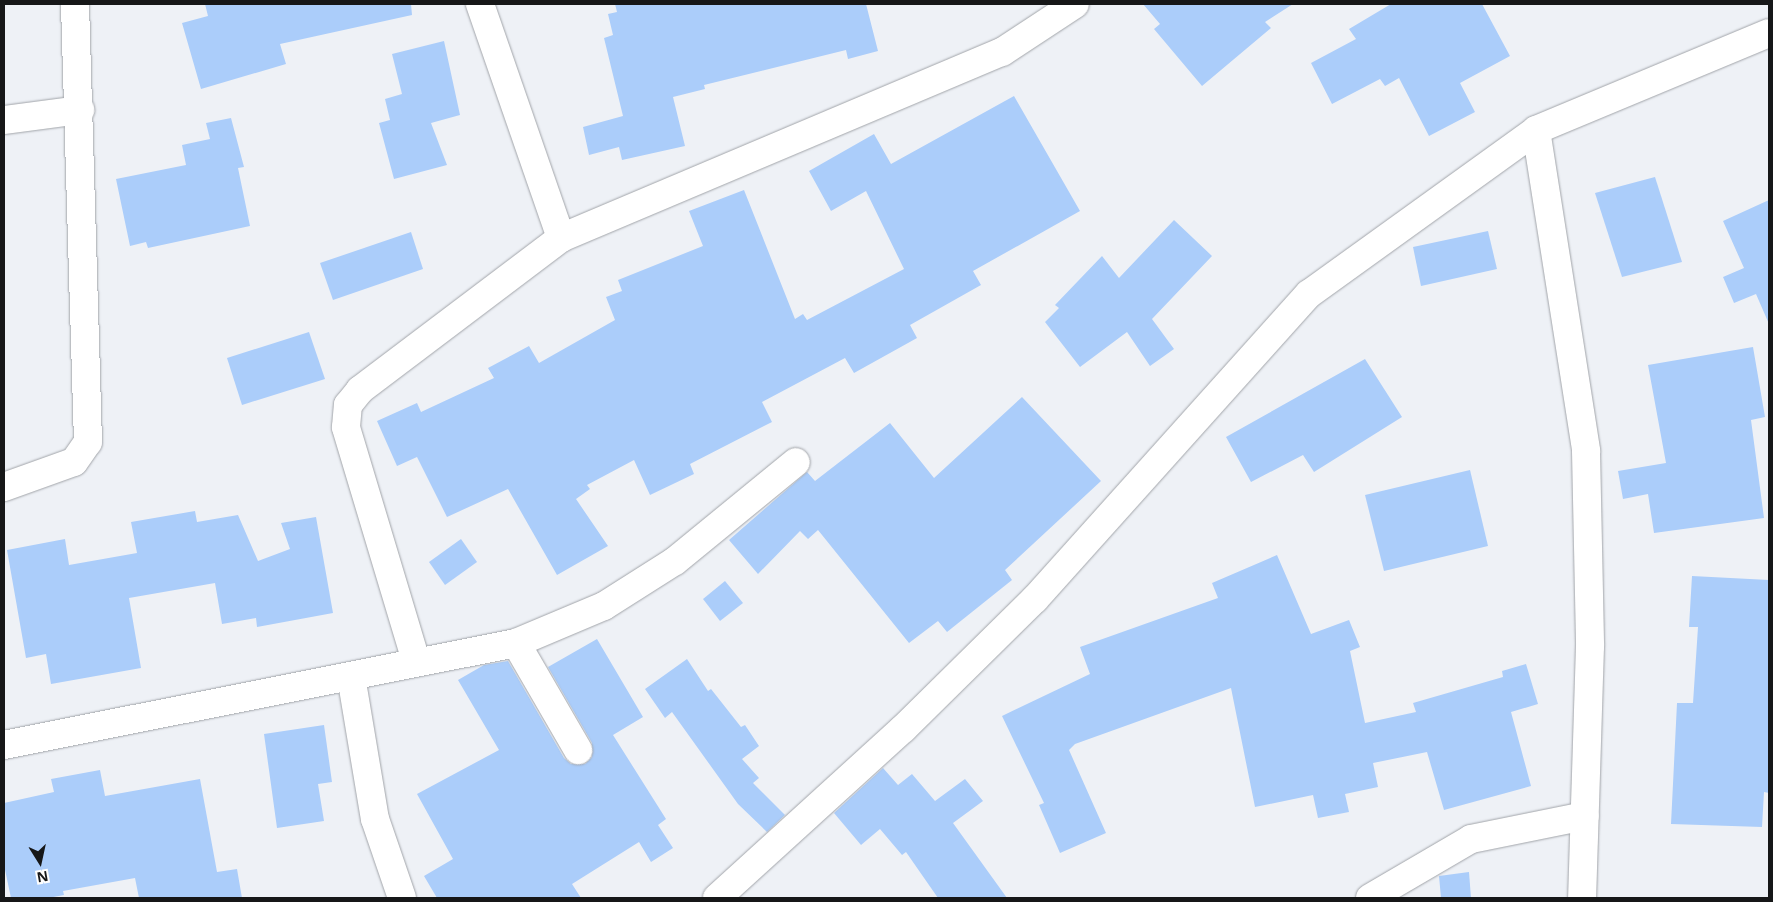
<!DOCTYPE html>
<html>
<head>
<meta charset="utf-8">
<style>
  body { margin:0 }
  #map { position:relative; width:1773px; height:902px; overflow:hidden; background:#eef1f6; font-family:"Open Sans",sans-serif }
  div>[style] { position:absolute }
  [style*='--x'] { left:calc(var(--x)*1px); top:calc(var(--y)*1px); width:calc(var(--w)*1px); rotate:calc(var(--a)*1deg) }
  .building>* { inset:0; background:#abcdfa }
  .roads { filter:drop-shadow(0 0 1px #a1a4a9) drop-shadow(0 0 1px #a1a4a9) }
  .minor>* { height:28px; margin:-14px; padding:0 14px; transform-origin:14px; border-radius:14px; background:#fff }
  span { translate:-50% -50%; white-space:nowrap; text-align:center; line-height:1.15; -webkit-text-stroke:4.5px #fefefe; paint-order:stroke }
  .frame { position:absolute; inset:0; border:5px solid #161718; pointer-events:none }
  .north { position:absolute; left:15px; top:837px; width:50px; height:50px; -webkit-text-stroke:4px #fefefe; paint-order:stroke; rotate:170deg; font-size:14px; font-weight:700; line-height:20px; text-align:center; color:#161718 }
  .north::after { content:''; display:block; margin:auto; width:18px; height:22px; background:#161718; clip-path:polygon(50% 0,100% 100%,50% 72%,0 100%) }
</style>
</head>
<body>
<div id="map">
  <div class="building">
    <i style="clip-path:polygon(205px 4px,411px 4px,412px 15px,280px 44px,286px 64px,201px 89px,182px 23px,208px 16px)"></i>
    <i style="clip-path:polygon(615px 4px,866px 4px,878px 51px,848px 59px,846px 50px,704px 85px,705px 89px,673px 97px,685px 146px,622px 160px,619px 147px,589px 155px,583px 127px,623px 116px,604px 38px,613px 35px,608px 14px,617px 12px)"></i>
    <i style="clip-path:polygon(1143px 4px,1293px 4px,1265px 22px,1271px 28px,1202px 86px,1154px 29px,1160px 24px)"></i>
    <i style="clip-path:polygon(1391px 4px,1482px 4px,1510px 56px,1460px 83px,1475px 112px,1429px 136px,1399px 78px,1385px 86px,1380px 79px,1332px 104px,1311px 63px,1356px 39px,1349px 29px)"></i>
    <i style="clip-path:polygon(444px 41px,460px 115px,431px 123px,447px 165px,394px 179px,379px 123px,390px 120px,385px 99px,402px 94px,392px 54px)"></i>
    <i style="clip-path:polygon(1014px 96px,1080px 211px,973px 271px,981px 285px,910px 325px,917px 338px,854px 373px,845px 358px,762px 402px,772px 422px,690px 464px,694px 474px,650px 495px,634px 460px,587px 485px,590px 489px,576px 499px,608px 546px,557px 575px,508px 489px,447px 517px,417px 457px,397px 466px,377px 421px,417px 403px,421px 412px,494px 378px,488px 368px,529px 346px,539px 363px,615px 320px,606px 297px,622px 291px,618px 280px,703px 246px,689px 211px,744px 190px,795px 319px,803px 314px,807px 320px,904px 269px,866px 191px,831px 211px,809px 171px,874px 134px,891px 164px)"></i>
    <i style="clip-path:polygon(231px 118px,244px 167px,238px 168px,250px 226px,148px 248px,146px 242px,130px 246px,116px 179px,186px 165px,182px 145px,210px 139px,206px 123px)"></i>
    <i style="clip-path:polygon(1655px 177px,1682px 262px,1622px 277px,1595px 193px)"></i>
    <i style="clip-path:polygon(1769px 200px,1769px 324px,1756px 294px,1734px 303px,1723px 277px,1744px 268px,1723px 221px)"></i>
    <i style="clip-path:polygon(1174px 220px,1212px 256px,1152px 319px,1174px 349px,1150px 366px,1127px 332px,1080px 367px,1045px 322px,1059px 308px,1055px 305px,1102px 256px,1119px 278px)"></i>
    <i style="clip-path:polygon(1488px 231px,1497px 269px,1421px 286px,1413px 247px)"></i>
    <i style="clip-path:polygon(411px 232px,423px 269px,333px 300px,320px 263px)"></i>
    <i style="clip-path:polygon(309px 332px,325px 379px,242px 405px,227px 358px)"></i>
    <i style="clip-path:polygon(1753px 347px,1765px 417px,1751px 420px,1764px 518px,1654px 533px,1648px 494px,1623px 499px,1618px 471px,1666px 463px,1648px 365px)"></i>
    <i style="clip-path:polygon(1365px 359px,1402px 417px,1314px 472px,1303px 455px,1251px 482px,1226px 437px)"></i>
    <i style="clip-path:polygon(1022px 397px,1101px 481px,1005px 570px,1012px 580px,947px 632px,938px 621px,909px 643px,818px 530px,808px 539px,800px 531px,758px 574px,729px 540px,807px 472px,815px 481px,890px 423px,934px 478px)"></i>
    <i style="clip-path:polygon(1470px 470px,1488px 546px,1384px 571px,1365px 495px)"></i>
    <i style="clip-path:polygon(195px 511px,197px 522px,238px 515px,258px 561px,290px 549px,281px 523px,316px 517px,333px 613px,257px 627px,256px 618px,222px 624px,215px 583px,129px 598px,141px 668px,51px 684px,46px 654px,26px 658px,7px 550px,65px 539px,69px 565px,137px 553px,131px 522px)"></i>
    <i style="clip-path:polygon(461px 539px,477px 562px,445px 585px,429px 562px)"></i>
    <i style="clip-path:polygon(1277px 555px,1311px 634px,1349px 620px,1360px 647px,1350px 651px,1365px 723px,1416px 712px,1413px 703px,1503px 677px,1502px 671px,1526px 664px,1538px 704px,1511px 712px,1531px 786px,1444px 810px,1427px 752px,1373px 763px,1378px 787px,1345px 794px,1349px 812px,1318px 818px,1313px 795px,1255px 807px,1231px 688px,1075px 744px,1069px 750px,1106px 833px,1060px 853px,1039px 805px,1044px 803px,1002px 716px,1090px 674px,1080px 647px,1218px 598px,1212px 583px)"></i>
    <i style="clip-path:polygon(1692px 576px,1769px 580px,1769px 793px,1764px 792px,1762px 827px,1671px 824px,1677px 703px,1693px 703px,1698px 627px,1689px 627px)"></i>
    <i style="clip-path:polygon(725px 581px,743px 603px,720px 621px,703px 599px)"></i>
    <i style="clip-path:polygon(597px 639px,643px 717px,613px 735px,666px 819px,658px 825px,673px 848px,651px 862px,639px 842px,572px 884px,581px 898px,437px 898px,424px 876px,453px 859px,417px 794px,499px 750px,458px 680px,484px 665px,508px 661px,564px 758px,571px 764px,585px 764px,592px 757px,592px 743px,548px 667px)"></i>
    <i style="clip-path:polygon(687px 659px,708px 691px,711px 689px,741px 727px,745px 725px,759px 746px,742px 759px,759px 778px,753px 783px,785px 815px,767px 832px,738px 804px,672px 712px,665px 718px,645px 689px)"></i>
    <i style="clip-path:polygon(324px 725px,332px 782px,318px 784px,324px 821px,277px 828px,264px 734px)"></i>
    <i style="clip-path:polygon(883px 768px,898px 785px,912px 774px,935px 801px,965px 779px,983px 801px,953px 823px,1007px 898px,938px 898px,906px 852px,902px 855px,880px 829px,861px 845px,834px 813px)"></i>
    <i style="clip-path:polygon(100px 770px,105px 796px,200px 779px,217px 872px,237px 869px,242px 898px,139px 898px,135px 878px,63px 891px,64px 895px,48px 898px,11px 898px,4px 865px,4px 803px,54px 792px,51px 779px)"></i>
    <i style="clip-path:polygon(1469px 872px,1471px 898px,1441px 898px,1439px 876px)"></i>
  </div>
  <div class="roads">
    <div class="minor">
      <i style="--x:4;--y:120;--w:77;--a:-7.5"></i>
      <i style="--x:1536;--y:130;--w:325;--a:81.1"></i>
      <i style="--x:1586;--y:451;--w:195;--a:88.8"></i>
      <i style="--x:1590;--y:646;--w:252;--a:91.8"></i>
      <i style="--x:561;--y:238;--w:479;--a:-22.9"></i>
      <i style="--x:1002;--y:52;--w:87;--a:-33.3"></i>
      <i style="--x:4;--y:487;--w:74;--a:-19.7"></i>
      <i style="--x:74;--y:462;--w:24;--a:-55"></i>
      <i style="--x:88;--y:442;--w:438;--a:-91.7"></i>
      <i style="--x:516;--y:643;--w:124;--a:59.9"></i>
      <i style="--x:416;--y:661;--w:244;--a:-106.7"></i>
      <i style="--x:346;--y:427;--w:22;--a:-85"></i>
      <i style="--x:348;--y:405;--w:19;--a:-51"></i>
      <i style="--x:360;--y:390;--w:252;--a:-37.1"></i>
      <i style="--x:561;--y:238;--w:248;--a:-109.1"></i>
      <i style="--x:351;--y:676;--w:145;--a:80.5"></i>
      <i style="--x:375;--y:819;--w:83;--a:71.1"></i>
      <i style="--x:4;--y:745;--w:522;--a:-11.27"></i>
      <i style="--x:516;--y:643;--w:95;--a:-22.8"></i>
      <i style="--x:604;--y:606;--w:84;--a:-32.4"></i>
      <i style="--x:675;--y:561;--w:156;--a:-39.3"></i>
      <i style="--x:717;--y:898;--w:251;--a:-42.3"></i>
      <i style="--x:903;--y:729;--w:185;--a:-44.6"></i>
      <i style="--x:1035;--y:599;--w:410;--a:-48.1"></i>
      <i style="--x:1309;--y:294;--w:280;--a:-35.8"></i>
      <i style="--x:1536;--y:130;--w:252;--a:-22.6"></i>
      <i style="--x:1370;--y:898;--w:117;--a:-30.3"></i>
      <i style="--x:1471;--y:839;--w:116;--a:-11.4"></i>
    </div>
  </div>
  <div class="frame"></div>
  <div class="north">N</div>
</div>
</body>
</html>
